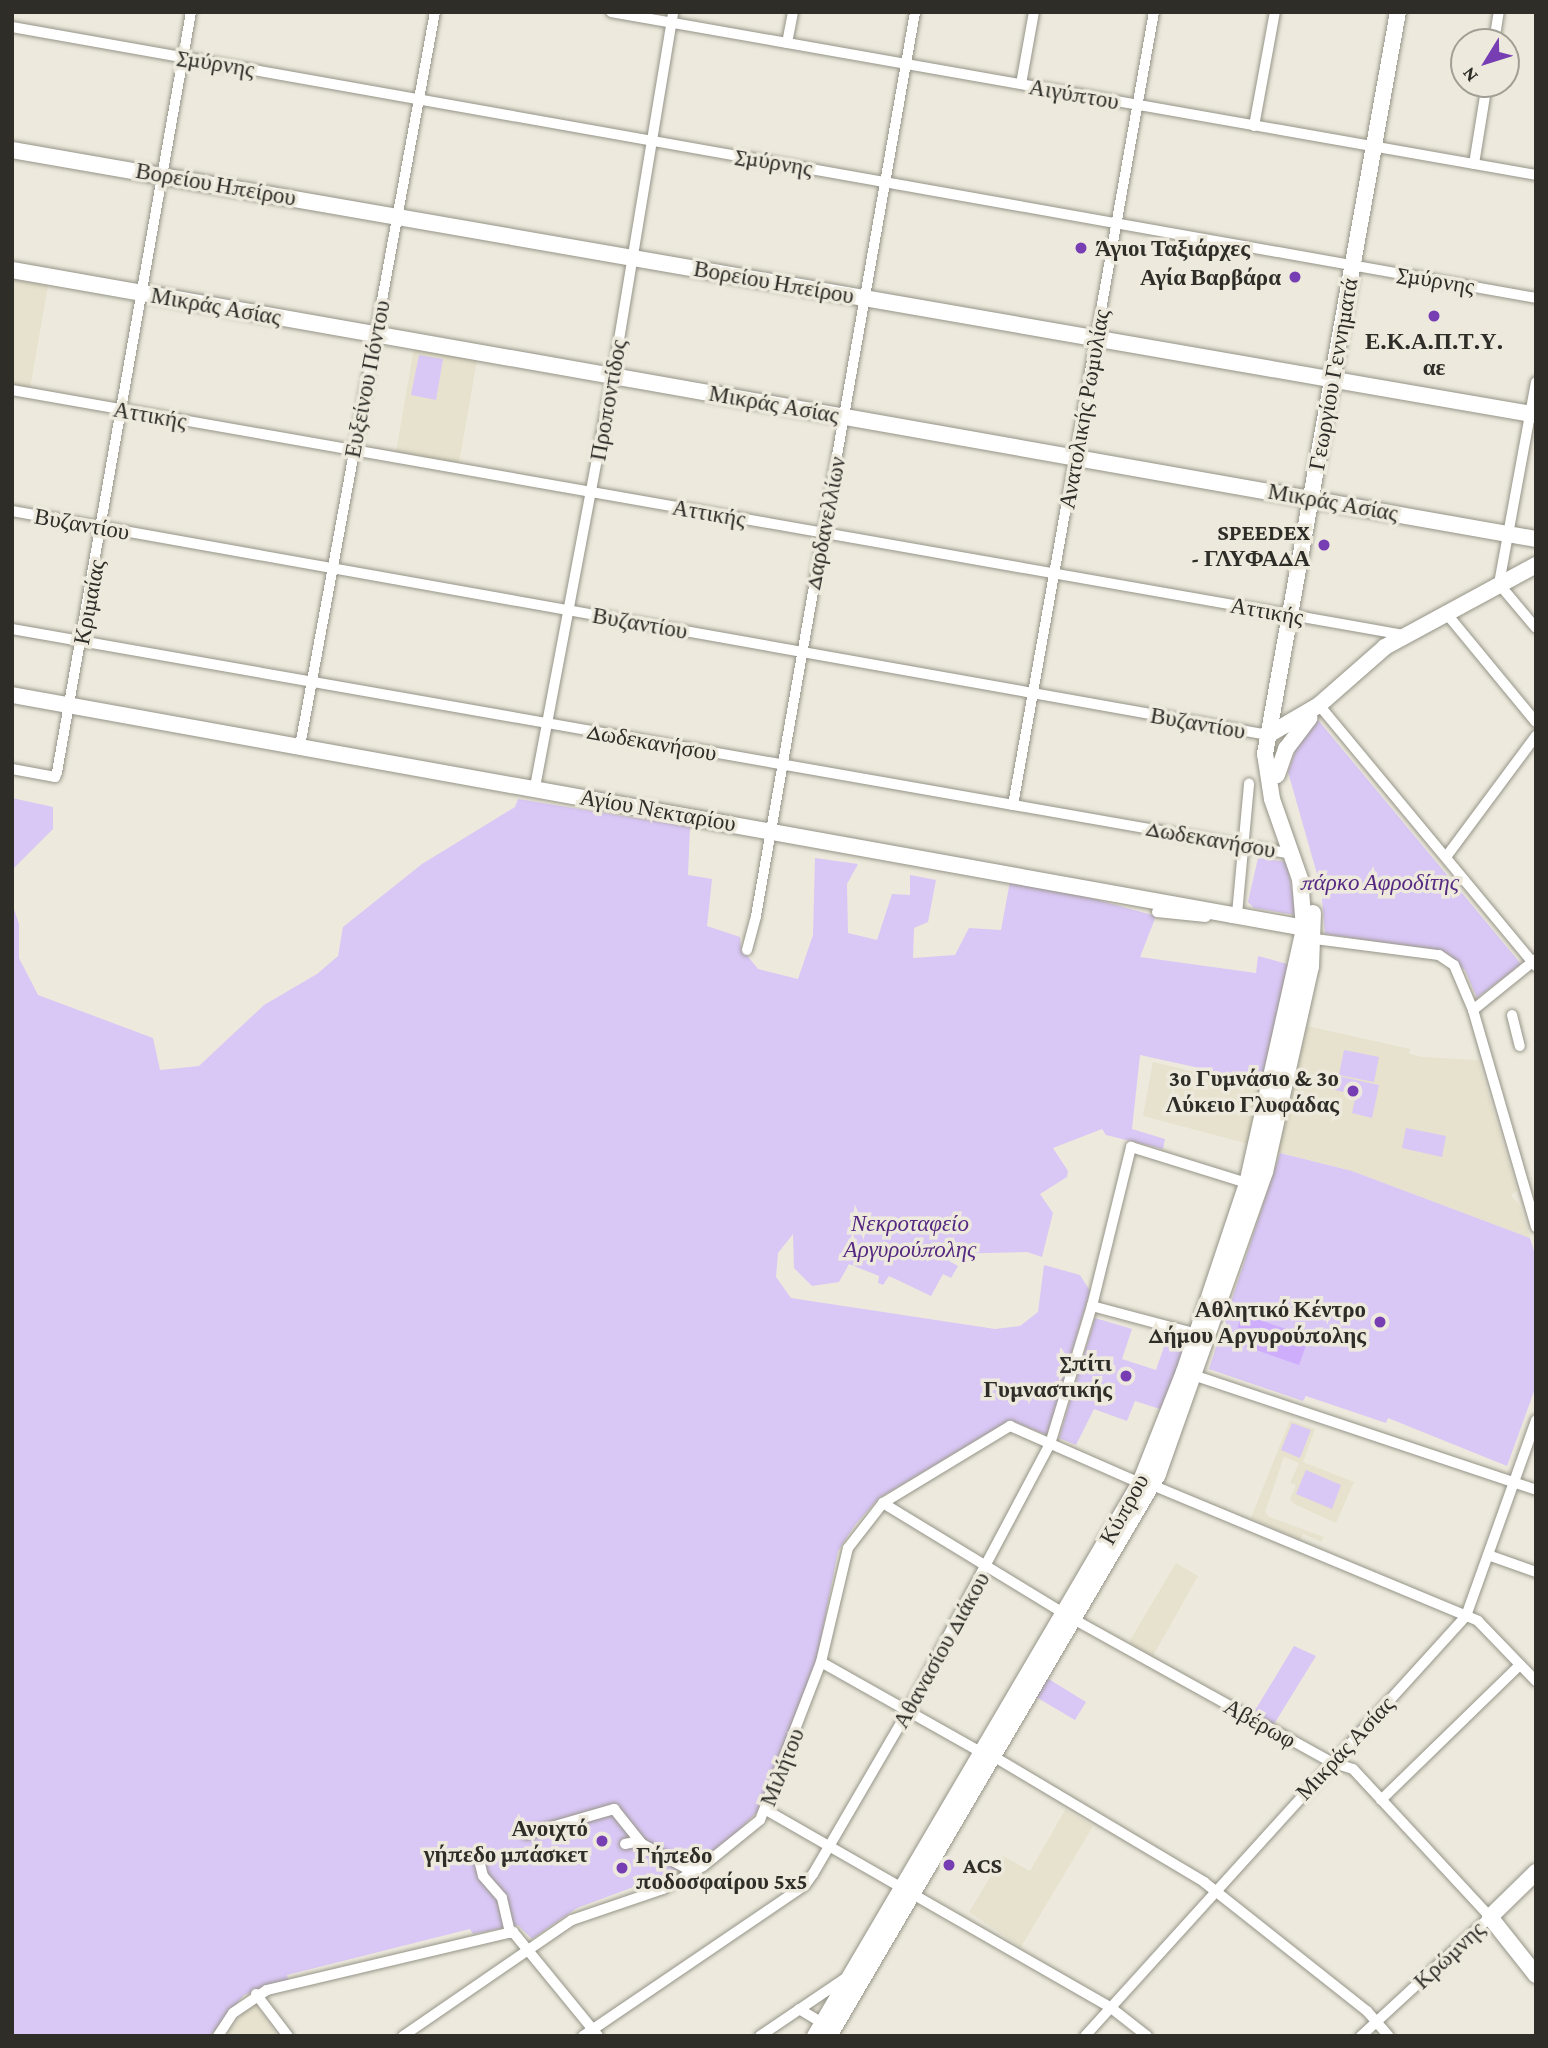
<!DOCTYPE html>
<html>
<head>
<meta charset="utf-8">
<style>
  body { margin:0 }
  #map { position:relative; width:1548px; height:2048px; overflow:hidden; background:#edeadd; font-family:"Crimson Pro",serif }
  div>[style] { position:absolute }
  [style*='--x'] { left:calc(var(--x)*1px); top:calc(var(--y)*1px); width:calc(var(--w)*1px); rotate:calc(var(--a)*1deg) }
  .built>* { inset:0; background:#e6e2cd }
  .green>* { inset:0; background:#d9c7f5 }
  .water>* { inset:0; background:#ceaefc }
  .roads { filter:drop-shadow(0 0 2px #969488) drop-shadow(0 0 2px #969488) }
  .street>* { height:10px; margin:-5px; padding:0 5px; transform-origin:5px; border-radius:5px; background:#fff }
  .secondary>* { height:16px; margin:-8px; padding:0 8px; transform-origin:8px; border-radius:8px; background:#fff }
  .dots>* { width:19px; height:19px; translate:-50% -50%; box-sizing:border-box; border:4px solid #edeadd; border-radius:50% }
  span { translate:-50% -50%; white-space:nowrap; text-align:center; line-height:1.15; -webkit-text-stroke:7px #edeadd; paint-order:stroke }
  .street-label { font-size:23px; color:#2e2d28 }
  .poi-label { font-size:23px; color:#2e2d28; font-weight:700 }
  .left { translate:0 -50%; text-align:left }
  .right { translate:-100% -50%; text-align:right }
  .park-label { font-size:23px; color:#552982; font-style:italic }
  .frame { position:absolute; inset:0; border:14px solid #2e2d28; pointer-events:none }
  .north { position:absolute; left:1450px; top:28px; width:70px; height:70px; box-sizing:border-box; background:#edeadd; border:2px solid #a19e95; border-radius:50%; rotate:232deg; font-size:19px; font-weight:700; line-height:28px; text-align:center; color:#2e2d28 }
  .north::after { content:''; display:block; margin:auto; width:24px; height:32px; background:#773eb4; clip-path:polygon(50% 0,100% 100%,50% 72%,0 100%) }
</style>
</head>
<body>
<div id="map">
  <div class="built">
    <i style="clip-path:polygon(12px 279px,48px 286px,30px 388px,12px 385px)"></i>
    <i style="clip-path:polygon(414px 348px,477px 360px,459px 463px,396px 452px)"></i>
    <i style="clip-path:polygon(1307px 1026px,1410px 1049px,1409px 1054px,1423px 1057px,1478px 1060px,1517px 1191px,1511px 1195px,1520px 1206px,1530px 1238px,1352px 1171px,1278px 1152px)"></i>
    <i style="clip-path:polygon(1153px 1062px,1261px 1088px,1249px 1144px,1143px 1116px)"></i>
    <i style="clip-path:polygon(1290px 1420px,1315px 1429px,1303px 1462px,1354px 1482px,1336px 1523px,1294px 1504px,1290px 1499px,1296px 1485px,1290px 1483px,1299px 1463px,1284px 1457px,1265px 1512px,1269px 1517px,1324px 1537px,1321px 1542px,1303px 1534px,1300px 1540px,1251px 1518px)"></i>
    <i style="clip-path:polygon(1176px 1563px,1198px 1576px,1153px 1656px,1129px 1642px)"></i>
    <i style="clip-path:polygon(1065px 1810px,1093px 1826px,1021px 1947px,969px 1912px,1003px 1856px,1030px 1871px)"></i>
    <i style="clip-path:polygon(254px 2004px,278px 2036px,226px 2036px,243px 2013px)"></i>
  </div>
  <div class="green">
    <i style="clip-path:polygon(419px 355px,443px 359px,436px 400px,411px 395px)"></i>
    <i style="clip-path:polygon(1318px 720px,1521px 964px,1477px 998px,1465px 970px,1437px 950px,1325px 934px,1321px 888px,1288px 772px,1298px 743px)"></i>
    <i style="clip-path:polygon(12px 798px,53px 807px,53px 829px,12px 870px)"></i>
    <i style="clip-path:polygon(518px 799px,690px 827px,688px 875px,712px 879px,707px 926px,740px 937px,741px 948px,758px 969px,798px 979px,813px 935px,815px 858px,858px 864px,847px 884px,848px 933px,877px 940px,892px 894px,910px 895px,910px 875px,936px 880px,928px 922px,914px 928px,913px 958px,955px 955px,969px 928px,1001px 930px,1011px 876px,1156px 916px,1140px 957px,1256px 973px,1258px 956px,1291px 965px,1263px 1082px,1140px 1055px,1132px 1129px,1165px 1139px,1163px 1149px,1106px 1135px,1102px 1129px,1053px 1148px,1068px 1171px,1067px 1177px,1040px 1194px,1053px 1213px,1042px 1257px,1027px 1252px,951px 1254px,949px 1261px,958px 1266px,951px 1278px,943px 1274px,931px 1296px,889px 1276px,883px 1285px,878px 1283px,879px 1276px,849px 1264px,839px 1282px,812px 1286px,794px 1268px,793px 1234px,778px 1253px,776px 1277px,791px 1298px,995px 1329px,1020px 1326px,1038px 1312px,1044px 1265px,1080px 1275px,1090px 1291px,1047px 1435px,1010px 1420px,879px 1498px,855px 1525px,838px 1551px,817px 1659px,764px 1805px,726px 1843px,682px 1874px,679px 1870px,577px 1908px,532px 1939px,518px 1925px,473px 1934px,470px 1929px,287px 1975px,288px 1980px,244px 1995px,210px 2036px,12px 2036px,12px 903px,19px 924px,19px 958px,38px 995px,153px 1038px,160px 1070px,199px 1066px,264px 1005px,317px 974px,338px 956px,343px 927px,422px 864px,515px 807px)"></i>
    <i style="clip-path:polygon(1258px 858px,1287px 862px,1296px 915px,1254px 908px,1248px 902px)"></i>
    <i style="clip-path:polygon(1344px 1050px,1379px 1057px,1374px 1082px,1339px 1075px)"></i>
    <i style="clip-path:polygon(1338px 1076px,1379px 1085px,1372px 1118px,1352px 1113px,1356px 1095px,1335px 1090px)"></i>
    <i style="clip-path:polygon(1406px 1128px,1446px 1136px,1442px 1157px,1402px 1148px)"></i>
    <i style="clip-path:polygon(1280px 1153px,1352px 1171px,1530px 1238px,1536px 1258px,1536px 1386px,1507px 1466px,1388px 1418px,1386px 1423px,1306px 1396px,1303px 1401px,1209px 1369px)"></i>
    <i style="clip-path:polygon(1095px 1318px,1132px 1329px,1122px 1359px,1156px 1370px,1167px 1338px,1186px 1344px,1163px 1410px,1135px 1401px,1127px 1421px,1094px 1409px,1076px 1445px,1059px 1438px)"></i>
    <i style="clip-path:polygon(1292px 1423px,1311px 1430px,1300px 1458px,1281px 1450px)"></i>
    <i style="clip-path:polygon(1306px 1470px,1341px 1485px,1332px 1509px,1296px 1494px)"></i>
    <i style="clip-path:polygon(1294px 1646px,1316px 1656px,1271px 1729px,1251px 1717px)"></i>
    <i style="clip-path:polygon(1047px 1678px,1086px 1702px,1075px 1720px,1036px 1697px)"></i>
  </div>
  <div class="water">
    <i style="clip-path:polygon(1242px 1314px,1309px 1337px,1299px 1365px,1233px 1342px)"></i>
  </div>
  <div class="roads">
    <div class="street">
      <i style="--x:611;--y:12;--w:939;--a:9.99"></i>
      <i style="--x:12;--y:27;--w:1548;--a:10.08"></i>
      <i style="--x:1494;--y:42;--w:30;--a:-81"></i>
      <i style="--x:787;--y:43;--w:32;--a:-79"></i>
      <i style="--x:1021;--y:84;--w:73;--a:-79.8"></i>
      <i style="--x:1254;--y:126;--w:116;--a:-79.6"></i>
      <i style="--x:1474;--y:164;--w:81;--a:-80.8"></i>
      <i style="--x:1536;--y:382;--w:205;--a:100.4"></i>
      <i style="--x:1499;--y:584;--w:57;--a:49.9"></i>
      <i style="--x:12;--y:390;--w:1414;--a:9.98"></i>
      <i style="--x:12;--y:511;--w:1276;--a:10.11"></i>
      <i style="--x:1446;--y:613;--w:141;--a:50.5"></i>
      <i style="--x:12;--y:629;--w:1300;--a:9.97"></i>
      <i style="--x:1319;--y:705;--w:339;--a:50.3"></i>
      <i style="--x:300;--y:746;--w:746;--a:-79.58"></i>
      <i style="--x:12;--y:769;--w:44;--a:10.5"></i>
      <i style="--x:55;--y:777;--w:5;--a:-68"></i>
      <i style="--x:57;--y:772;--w:772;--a:-80"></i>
      <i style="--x:535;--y:787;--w:418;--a:-79.3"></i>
      <i style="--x:613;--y:376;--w:369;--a:-80.6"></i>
      <i style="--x:1013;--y:805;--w:805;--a:-79.92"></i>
      <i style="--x:1446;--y:857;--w:151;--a:-53.4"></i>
      <i style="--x:1157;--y:912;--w:49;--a:5.8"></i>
      <i style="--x:1232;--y:918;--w:6;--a:-39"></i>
      <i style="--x:1237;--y:914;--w:131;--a:-84.7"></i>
      <i style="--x:1315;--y:939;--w:125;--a:7.4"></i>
      <i style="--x:1439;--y:955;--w:18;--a:34"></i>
      <i style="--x:1454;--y:965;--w:49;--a:67.1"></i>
      <i style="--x:1473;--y:1010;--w:226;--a:73.8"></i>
      <i style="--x:747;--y:950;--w:35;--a:-75"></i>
      <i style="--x:756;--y:916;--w:918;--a:-80.02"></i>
      <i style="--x:1473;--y:1010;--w:81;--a:-39"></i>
      <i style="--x:1512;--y:1015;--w:32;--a:76"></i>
      <i style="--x:1092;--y:1306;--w:109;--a:14.9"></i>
      <i style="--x:1187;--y:1373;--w:368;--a:18.5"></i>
      <i style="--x:1152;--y:1485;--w:353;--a:22.6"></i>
      <i style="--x:1478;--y:1621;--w:83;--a:46"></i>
      <i style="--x:883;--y:1503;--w:225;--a:31.4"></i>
      <i style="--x:1075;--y:1620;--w:293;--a:29"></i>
      <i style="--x:1331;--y:1762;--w:23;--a:18"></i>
      <i style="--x:1353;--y:1769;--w:202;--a:47.2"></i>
      <i style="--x:1490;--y:1917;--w:176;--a:137.3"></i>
      <i style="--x:1488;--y:1555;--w:51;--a:19.5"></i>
      <i style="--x:821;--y:1662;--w:184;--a:29.4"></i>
      <i style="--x:993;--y:1756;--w:246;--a:30.8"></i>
      <i style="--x:1204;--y:1882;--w:208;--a:38.4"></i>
      <i style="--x:1367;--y:2011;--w:33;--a:49"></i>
      <i style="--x:1381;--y:1800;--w:194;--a:-44.2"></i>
      <i style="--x:766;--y:1810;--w:396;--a:29.8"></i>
      <i style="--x:1110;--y:2007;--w:47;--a:38.1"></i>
      <i style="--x:527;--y:1834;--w:91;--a:-16"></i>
      <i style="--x:614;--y:1809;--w:45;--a:51.3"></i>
      <i style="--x:642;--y:1844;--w:58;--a:28.8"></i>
      <i style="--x:625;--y:1844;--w:14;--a:-12"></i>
      <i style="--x:480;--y:1864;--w:12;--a:76"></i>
      <i style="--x:483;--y:1876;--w:29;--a:49"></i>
      <i style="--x:502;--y:1898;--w:36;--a:77"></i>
      <i style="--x:256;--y:1994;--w:53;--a:52.7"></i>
      <i style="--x:799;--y:2009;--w:27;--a:31"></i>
      <i style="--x:218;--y:2036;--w:27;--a:-57"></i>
      <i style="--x:233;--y:2013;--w:41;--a:-34.1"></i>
      <i style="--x:267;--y:1990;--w:253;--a:-13.3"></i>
      <i style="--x:513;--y:1932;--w:134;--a:50.7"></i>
      <i style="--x:403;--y:2036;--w:205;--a:-34.5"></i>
      <i style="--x:572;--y:1920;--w:96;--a:-18.8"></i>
      <i style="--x:663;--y:1889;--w:46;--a:-29.9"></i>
      <i style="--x:703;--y:1866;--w:73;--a:-38.9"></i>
      <i style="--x:760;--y:1820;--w:169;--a:-68.9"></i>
      <i style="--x:821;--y:1662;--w:117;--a:-76.7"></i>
      <i style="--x:848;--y:1548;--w:57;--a:-52.1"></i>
      <i style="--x:883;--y:1503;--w:149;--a:-31.2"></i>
      <i style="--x:1010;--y:1426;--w:142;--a:23.7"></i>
      <i style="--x:583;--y:2036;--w:268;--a:-34.2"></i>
      <i style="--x:805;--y:1885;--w:14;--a:-54"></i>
      <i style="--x:813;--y:1874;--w:191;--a:-59.8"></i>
      <i style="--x:909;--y:1709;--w:300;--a:-62"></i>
      <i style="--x:1050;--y:1444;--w:144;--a:-73.1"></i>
      <i style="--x:1092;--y:1306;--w:164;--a:-76.2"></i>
      <i style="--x:1131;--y:1147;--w:128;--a:17.3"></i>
      <i style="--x:760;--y:2036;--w:105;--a:-34.1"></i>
      <i style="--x:1085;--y:2036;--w:567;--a:-47.79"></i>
      <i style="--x:1466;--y:1616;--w:208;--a:-70.3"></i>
    </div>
    <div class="secondary">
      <i style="--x:12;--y:150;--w:1547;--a:9.86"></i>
      <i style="--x:12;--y:270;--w:1548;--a:10.01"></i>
      <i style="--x:12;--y:695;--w:1313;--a:10.22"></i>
      <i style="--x:1268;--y:735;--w:59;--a:-30.5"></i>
      <i style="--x:1319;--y:705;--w:88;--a:-41.3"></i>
      <i style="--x:1385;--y:647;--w:172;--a:-28.5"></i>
      <i style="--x:1277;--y:775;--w:28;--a:-71"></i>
      <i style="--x:1286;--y:749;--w:39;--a:-53"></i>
      <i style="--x:1536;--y:1872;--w:64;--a:135.6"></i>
      <i style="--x:1490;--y:1917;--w:74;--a:51.6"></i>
      <i style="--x:815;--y:2036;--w:641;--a:-59.56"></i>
      <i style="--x:1140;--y:1483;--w:119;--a:-68.4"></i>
      <i style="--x:1184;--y:1372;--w:198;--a:-71.5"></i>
      <i style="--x:1247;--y:1184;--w:262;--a:-77.4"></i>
      <i style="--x:1304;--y:928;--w:49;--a:-94.7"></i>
      <i style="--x:1300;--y:879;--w:85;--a:-109.3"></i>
      <i style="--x:1272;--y:799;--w:46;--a:-98.8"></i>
      <i style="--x:1265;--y:754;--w:754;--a:-79.84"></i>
      <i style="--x:829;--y:2036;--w:651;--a:-59.65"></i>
      <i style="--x:1158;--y:1474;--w:320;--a:-70.5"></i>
      <i style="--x:1265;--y:1172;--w:210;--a:-77.4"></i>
      <i style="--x:1311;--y:967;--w:54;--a:-87.9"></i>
    </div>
  </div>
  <div class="dots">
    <i style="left:1081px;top:248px;background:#773eb4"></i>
    <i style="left:1295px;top:277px;background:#773eb4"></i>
    <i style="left:1434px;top:316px;background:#773eb4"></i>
    <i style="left:1324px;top:545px;background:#773eb4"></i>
    <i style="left:1353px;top:1091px;background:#773eb4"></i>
    <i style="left:1380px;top:1322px;background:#773eb4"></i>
    <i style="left:1126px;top:1376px;background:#773eb4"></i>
    <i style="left:602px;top:1841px;background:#773eb4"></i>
    <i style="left:949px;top:1865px;background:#773eb4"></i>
    <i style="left:622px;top:1868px;background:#773eb4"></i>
  </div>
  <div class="street-label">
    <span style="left:216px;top:63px;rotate:10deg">Σμύρνης</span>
    <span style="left:1074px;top:94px;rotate:10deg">Αιγύπτου</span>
    <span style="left:774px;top:162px;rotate:10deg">Σμύρνης</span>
    <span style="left:216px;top:184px;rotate:10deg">Βορείου Ηπείρου</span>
    <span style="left:1436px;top:280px;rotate:10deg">Σμύρνης</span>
    <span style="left:774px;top:282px;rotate:10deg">Βορείου Ηπείρου</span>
    <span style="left:216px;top:306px;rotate:10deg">Μικράς Ασίας</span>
    <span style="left:1333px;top:374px;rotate:-80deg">Γεωργίου Γεννηματά</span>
    <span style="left:367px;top:379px;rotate:-79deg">Ευξείνου Πόντου</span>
    <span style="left:608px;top:400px;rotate:-80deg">Προποντίδος</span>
    <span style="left:774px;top:404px;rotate:10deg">Μικράς Ασίας</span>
    <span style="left:1084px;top:409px;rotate:-80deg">Ανατολικής Ρωμυλίας</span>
    <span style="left:150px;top:415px;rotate:10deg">Αττικής</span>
    <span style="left:1333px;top:502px;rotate:10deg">Μικράς Ασίας</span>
    <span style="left:709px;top:513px;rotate:10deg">Αττικής</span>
    <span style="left:825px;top:523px;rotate:-79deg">Δαρδανελλίων</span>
    <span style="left:82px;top:524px;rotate:10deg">Βυζαντίου</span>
    <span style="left:89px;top:602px;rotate:-79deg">Κριμαίας</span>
    <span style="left:1267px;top:611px;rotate:10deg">Αττικής</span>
    <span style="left:640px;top:623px;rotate:10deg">Βυζαντίου</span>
    <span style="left:1198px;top:723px;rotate:10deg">Βυζαντίου</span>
    <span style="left:652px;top:742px;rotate:10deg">Δωδεκανήσου</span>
    <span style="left:658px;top:810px;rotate:10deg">Αγίου Νεκταρίου</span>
    <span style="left:1211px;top:839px;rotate:10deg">Δωδεκανήσου</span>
    <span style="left:1124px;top:1509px;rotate:-61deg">Κύπρου</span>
    <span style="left:941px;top:1650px;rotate:-61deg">Αθανασίου Διάκου</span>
    <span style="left:1260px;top:1723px;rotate:29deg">Αβέρωφ</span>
    <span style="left:1345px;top:1748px;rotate:-47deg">Μικράς Ασίας</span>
    <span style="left:782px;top:1767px;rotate:-68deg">Μιλήτου</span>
    <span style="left:1449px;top:1955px;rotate:-43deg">Κρώμνης</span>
  </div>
  <div class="poi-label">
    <span class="left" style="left:1095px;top:248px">Άγιοι Ταξιάρχες</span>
    <span class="right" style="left:1281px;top:277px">Αγία Βαρβάρα</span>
    <span style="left:1434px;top:354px">Ε.Κ.Α.Π.Τ.Υ.<br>αε</span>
    <span class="right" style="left:1310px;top:545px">SPEEDEX<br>- ΓΛΥΦΑΔΑ</span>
    <span class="right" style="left:1339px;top:1091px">3ο Γυμνάσιο &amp; 3ο<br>Λύκειο Γλυφάδας</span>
    <span class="right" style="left:1366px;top:1322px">Αθλητικό Κέντρο<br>Δήμου Αργυρούπολης</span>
    <span class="right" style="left:1112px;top:1376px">Σπίτι<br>Γυμναστικής</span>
    <span class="right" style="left:588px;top:1841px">Ανοιχτό<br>γήπεδο μπάσκετ</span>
    <span class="left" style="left:636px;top:1868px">Γήπεδο<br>ποδοσφαίρου 5x5</span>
    <span class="left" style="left:963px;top:1865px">ACS</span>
  </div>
  <div class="park-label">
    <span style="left:1380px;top:882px">πάρκο Αφροδίτης</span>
    <span style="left:910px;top:1236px">Νεκροταφείο<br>Αργυρούπολης</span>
  </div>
  <div class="frame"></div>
  <div class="north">N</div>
</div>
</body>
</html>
